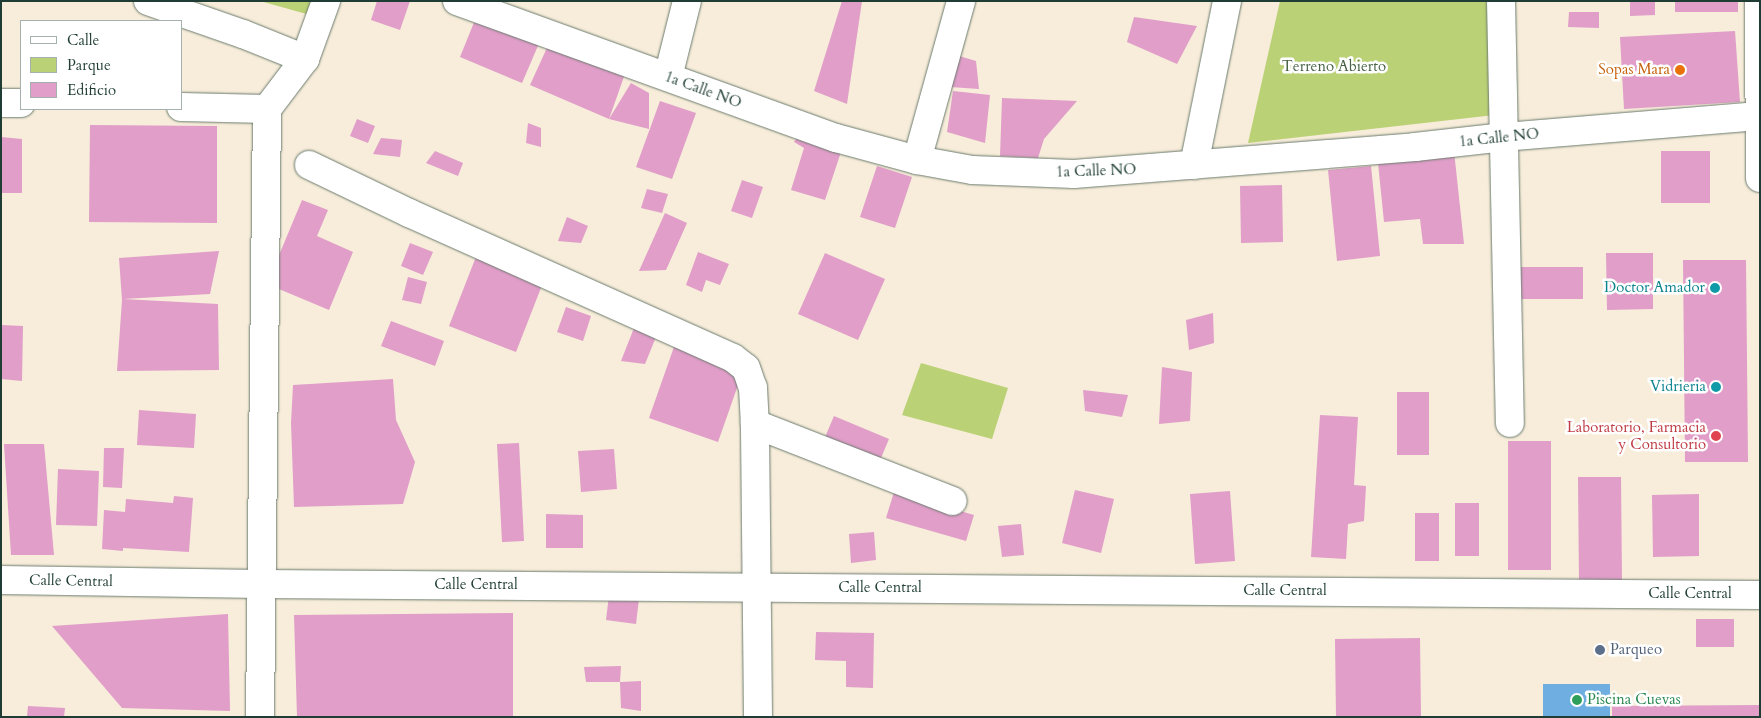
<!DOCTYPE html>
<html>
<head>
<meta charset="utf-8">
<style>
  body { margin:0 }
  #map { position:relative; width:1761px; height:718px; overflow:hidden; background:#f7edda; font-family:Cardo,serif }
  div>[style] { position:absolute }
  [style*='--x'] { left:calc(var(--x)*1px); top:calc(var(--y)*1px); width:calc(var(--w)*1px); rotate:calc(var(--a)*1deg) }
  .green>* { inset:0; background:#bbd176 }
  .water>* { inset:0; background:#6eaee1 }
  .building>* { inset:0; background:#e09ec9 }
  .roads { filter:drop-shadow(0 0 1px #6b7b6e) drop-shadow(0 0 1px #6b7b6e) }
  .minor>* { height:28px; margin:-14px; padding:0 14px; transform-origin:14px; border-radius:14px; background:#fff }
  .tertiary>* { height:28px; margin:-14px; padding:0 14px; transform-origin:14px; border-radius:14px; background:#fff }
  .dots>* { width:14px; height:14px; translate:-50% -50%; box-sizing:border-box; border:2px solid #fff; border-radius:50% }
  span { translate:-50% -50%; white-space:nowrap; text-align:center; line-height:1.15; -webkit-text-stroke:5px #fff; paint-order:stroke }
  .park-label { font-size:15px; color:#466244 }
  .food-label { font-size:15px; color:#c56008 }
  .right { translate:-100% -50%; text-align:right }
  .street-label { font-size:15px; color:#1f3d34 }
  .culture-label { font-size:15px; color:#0d838f }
  .health-label { font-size:15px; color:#be3a42 }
  .service-label { font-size:15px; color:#4e5e75 }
  .left { translate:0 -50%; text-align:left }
  .leisure-label { font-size:15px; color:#27864d }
  .frame { position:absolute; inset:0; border:2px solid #1f3d34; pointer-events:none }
  .legend { position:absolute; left:20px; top:20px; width:162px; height:90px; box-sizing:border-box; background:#fff; border:1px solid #a5b1ae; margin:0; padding:6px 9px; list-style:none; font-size:15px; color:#1f3d34 }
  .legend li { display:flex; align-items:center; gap:10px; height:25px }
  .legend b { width:25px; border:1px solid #a5b1ae }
</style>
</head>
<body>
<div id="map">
  <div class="green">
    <i style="clip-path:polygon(260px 1px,315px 1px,310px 15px)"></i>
    <i style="clip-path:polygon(1280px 1px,1515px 1px,1512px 113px,1248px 143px)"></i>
    <i style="clip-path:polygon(921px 363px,1008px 388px,992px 439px,902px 415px)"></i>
  </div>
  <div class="water">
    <i style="clip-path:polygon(1543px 684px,1610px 684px,1610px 717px,1543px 717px)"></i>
  </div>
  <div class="building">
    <i style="clip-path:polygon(377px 1px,410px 1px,400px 30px,371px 20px)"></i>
    <i style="clip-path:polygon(842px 1px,862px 1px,847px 104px,814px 91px)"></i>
    <i style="clip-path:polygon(1630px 1px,1655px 1px,1655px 15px,1630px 16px)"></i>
    <i style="clip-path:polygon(1675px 1px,1738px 1px,1738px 12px,1675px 12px)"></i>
    <i style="clip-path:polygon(1569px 12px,1599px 12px,1599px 28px,1568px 27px)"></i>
    <i style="clip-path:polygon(477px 15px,540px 41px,522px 83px,460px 57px)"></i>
    <i style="clip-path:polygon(1134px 17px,1197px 26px,1177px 64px,1127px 42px)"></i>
    <i style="clip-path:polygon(1735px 31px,1740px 102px,1624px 109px,1620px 37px)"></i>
    <i style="clip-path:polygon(551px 39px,626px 71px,609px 119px,530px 85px)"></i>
    <i style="clip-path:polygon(956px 55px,976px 61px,979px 89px,950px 87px)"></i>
    <i style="clip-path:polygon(631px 83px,649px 93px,649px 129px,609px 119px)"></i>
    <i style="clip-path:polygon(953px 91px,990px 95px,985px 143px,947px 132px)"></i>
    <i style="clip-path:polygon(1002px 98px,1077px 101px,1044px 139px,1038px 158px,1000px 156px)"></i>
    <i style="clip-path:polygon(660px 101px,696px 113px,672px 179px,636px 167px)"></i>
    <i style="clip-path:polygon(357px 119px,375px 126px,368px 143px,350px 136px)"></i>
    <i style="clip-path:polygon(528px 123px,541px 128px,541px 147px,526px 143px)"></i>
    <i style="clip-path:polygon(90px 125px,217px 126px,217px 223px,89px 222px)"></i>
    <i style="clip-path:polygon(800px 133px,843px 146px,825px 200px,791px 190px,804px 148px,794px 142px)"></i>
    <i style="clip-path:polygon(1px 137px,22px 139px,22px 193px,1px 193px)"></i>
    <i style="clip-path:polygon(381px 138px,402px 140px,400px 157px,373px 154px)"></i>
    <i style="clip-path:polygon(435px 151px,463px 163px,458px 176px,426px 163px)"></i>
    <i style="clip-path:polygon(1454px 151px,1464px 244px,1423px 244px,1420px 219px,1384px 222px,1378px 163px)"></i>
    <i style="clip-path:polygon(1661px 151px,1710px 151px,1710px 203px,1661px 203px)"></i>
    <i style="clip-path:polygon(877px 166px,912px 177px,895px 228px,860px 217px)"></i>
    <i style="clip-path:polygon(1371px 166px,1380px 256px,1337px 261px,1328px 170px)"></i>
    <i style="clip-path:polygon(742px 180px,763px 187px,752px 218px,731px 211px)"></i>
    <i style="clip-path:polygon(1282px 185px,1283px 242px,1241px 243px,1240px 186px)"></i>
    <i style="clip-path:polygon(647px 189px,668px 194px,662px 213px,641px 208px)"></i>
    <i style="clip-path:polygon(302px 200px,328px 210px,317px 236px,353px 252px,329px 310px,267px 284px)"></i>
    <i style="clip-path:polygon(665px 213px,687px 223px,666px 270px,639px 271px)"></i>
    <i style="clip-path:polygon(567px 217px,588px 226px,581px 243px,558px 241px)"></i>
    <i style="clip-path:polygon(410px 243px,433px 252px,423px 275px,401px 266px)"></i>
    <i style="clip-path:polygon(479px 249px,546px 275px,516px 352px,449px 326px)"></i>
    <i style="clip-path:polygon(219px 251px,210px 294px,123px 299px,218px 304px,219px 370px,117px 371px,122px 300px,119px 258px)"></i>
    <i style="clip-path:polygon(698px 252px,729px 264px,720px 285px,706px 280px,702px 292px,686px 285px)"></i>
    <i style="clip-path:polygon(825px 253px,885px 279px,858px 340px,798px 314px)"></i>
    <i style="clip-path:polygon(1606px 253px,1653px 253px,1653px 309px,1607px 310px)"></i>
    <i style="clip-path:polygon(1683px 260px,1746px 260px,1748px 462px,1685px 462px)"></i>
    <i style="clip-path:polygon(1508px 267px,1583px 267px,1583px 299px,1508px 299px)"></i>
    <i style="clip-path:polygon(408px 277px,427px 282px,421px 304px,402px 300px)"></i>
    <i style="clip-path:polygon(566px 307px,591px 316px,583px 341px,557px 332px)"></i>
    <i style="clip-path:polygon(1213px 313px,1214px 343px,1189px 350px,1186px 320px)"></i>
    <i style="clip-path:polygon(391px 321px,444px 341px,435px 366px,381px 346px)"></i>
    <i style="clip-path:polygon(1px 325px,23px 326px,22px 381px,1px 379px)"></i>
    <i style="clip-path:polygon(634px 328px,656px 337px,645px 364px,621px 361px)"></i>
    <i style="clip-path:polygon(675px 344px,744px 368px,718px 442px,649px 418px)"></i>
    <i style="clip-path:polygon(1162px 367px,1192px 372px,1190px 421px,1159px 424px)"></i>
    <i style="clip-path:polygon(393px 379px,396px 420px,415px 462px,403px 504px,294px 507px,291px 423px,293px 385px)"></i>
    <i style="clip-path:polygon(1083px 390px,1128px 395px,1122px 417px,1085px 411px)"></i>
    <i style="clip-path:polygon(1397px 392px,1429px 392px,1429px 455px,1397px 455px)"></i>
    <i style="clip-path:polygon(139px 410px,196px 414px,194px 448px,137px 445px)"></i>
    <i style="clip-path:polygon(1320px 415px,1358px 417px,1354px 485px,1366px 486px,1364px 521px,1348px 524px,1346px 559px,1311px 557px)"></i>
    <i style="clip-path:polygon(834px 416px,889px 439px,878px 465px,823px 442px)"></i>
    <i style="clip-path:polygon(1508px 441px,1551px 441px,1551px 570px,1508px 570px)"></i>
    <i style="clip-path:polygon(519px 443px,524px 541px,502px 542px,497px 444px)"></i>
    <i style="clip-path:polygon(4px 444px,44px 444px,54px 555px,11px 555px)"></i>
    <i style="clip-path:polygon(104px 448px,124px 448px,122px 488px,103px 487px)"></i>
    <i style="clip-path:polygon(614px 449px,617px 489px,581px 492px,578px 451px)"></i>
    <i style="clip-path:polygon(58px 469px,99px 471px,97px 526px,56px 525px)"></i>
    <i style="clip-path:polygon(1578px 477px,1621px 477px,1622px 582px,1579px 583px)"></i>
    <i style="clip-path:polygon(1075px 490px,1114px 499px,1101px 553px,1062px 543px)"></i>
    <i style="clip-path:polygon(1230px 491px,1235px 561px,1195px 564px,1190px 494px)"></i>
    <i style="clip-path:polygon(894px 492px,974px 515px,966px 541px,886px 518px)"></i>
    <i style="clip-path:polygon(1699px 494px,1699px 556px,1653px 557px,1652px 495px)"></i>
    <i style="clip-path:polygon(174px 496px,193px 498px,189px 552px,123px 548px,123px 551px,102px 549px,104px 510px,125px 512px,126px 499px,173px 503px)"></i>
    <i style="clip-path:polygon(1455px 503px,1479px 503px,1479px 556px,1455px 556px)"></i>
    <i style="clip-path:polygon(1415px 513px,1439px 513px,1439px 561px,1415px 561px)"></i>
    <i style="clip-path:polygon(546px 514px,583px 515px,583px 548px,546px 548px)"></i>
    <i style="clip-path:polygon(1021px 524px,1024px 555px,1002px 557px,998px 526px)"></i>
    <i style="clip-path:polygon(874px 532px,876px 560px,851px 563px,849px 534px)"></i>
    <i style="clip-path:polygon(609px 595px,639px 599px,636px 624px,606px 620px)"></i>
    <i style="clip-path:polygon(513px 613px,513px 717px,297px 717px,294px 615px)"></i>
    <i style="clip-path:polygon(228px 614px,230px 711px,122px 708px,52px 626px)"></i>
    <i style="clip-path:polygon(1696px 619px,1734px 619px,1734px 647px,1696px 647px)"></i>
    <i style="clip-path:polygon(816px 632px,874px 633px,873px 688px,846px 687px,846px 661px,815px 660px)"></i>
    <i style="clip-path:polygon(1420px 638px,1421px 717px,1336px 717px,1335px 639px)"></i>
    <i style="clip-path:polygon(621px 666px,620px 682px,586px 682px,584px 667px)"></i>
    <i style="clip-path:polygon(641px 681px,641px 711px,621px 708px,620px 682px)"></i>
    <i style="clip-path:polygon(1760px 705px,1760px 717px,1612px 717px,1612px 706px)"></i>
    <i style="clip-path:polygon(28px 706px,65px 708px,64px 717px,27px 717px)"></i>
  </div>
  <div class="roads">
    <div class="minor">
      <i style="--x:148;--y:1;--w:101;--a:19.2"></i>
      <i style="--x:243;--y:34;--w:67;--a:22"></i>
      <i style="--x:457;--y:1;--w:403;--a:19.9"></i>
      <i style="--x:836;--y:138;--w:84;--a:15.2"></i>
      <i style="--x:917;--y:160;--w:56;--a:10.3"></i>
      <i style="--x:972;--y:170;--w:102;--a:2.2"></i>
      <i style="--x:1074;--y:174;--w:342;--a:-4.5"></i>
      <i style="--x:1415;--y:147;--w:90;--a:-6.4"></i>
      <i style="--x:1504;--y:137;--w:257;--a:-4.7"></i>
      <i style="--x:1501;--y:1;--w:422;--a:88.8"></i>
      <i style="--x:668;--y:77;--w:78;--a:-76"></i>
      <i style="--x:1;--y:103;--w:20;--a:0"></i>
      <i style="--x:181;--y:107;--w:86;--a:1.3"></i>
      <i style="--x:917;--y:160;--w:165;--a:-74.5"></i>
      <i style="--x:309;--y:165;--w:111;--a:25.6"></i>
      <i style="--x:409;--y:213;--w:355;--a:24.1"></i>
      <i style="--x:733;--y:358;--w:16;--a:38"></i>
      <i style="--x:746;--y:368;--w:21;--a:71"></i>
      <i style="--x:753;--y:388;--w:36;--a:87"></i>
      <i style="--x:1194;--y:165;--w:167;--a:-78.6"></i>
      <i style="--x:1;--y:580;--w:259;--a:0.9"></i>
      <i style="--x:260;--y:584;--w:1500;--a:0.42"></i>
      <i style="--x:260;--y:717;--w:608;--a:-89.34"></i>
      <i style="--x:267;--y:109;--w:63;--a:-52.8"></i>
      <i style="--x:305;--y:59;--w:62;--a:-70.1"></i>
      <i style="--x:758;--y:717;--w:293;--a:-90.6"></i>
      <i style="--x:755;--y:424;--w:212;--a:21.3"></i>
    </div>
    <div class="tertiary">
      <i style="--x:1759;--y:1;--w:177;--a:89.7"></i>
    </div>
  </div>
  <div class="dots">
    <i style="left:1680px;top:70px;background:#e8710a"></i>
    <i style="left:1715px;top:288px;background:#0f9aa8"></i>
    <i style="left:1716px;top:387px;background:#0f9aa8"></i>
    <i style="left:1716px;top:436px;background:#e0444e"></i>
    <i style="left:1600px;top:650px;background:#5c6f8a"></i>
    <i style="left:1577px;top:700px;background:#2e9e5b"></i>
  </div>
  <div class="park-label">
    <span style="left:1334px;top:67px">Terreno Abierto</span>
  </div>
  <div class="food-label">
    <span class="right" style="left:1670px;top:70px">Sopas Mara</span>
  </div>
  <div class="street-label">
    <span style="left:703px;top:90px;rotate:20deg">1a Calle NO</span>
    <span style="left:1499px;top:138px;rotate:-6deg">1a Calle NO</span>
    <span style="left:1096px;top:171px;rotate:-2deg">1a Calle NO</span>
    <span style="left:71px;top:581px;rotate:1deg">Calle Central</span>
    <span style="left:476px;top:585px">Calle Central</span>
    <span style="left:880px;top:588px">Calle Central</span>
    <span style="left:1285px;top:591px">Calle Central</span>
    <span style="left:1690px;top:594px">Calle Central</span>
  </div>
  <div class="culture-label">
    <span class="right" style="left:1705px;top:288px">Doctor Amador</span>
    <span class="right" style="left:1706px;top:387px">Vidrieria</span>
  </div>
  <div class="health-label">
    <span class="right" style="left:1706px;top:436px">Laboratorio, Farmacia<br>y Consultorio</span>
  </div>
  <div class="service-label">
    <span class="left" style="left:1610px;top:650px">Parqueo</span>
  </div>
  <div class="leisure-label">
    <span class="left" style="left:1587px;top:700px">Piscina Cuevas</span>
  </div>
  <div class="frame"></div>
  <ul class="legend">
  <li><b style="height:6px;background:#fff"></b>Calle</li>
  <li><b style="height:14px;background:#bbd176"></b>Parque</li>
  <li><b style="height:14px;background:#e09ec9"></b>Edificio</li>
  </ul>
</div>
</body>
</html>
